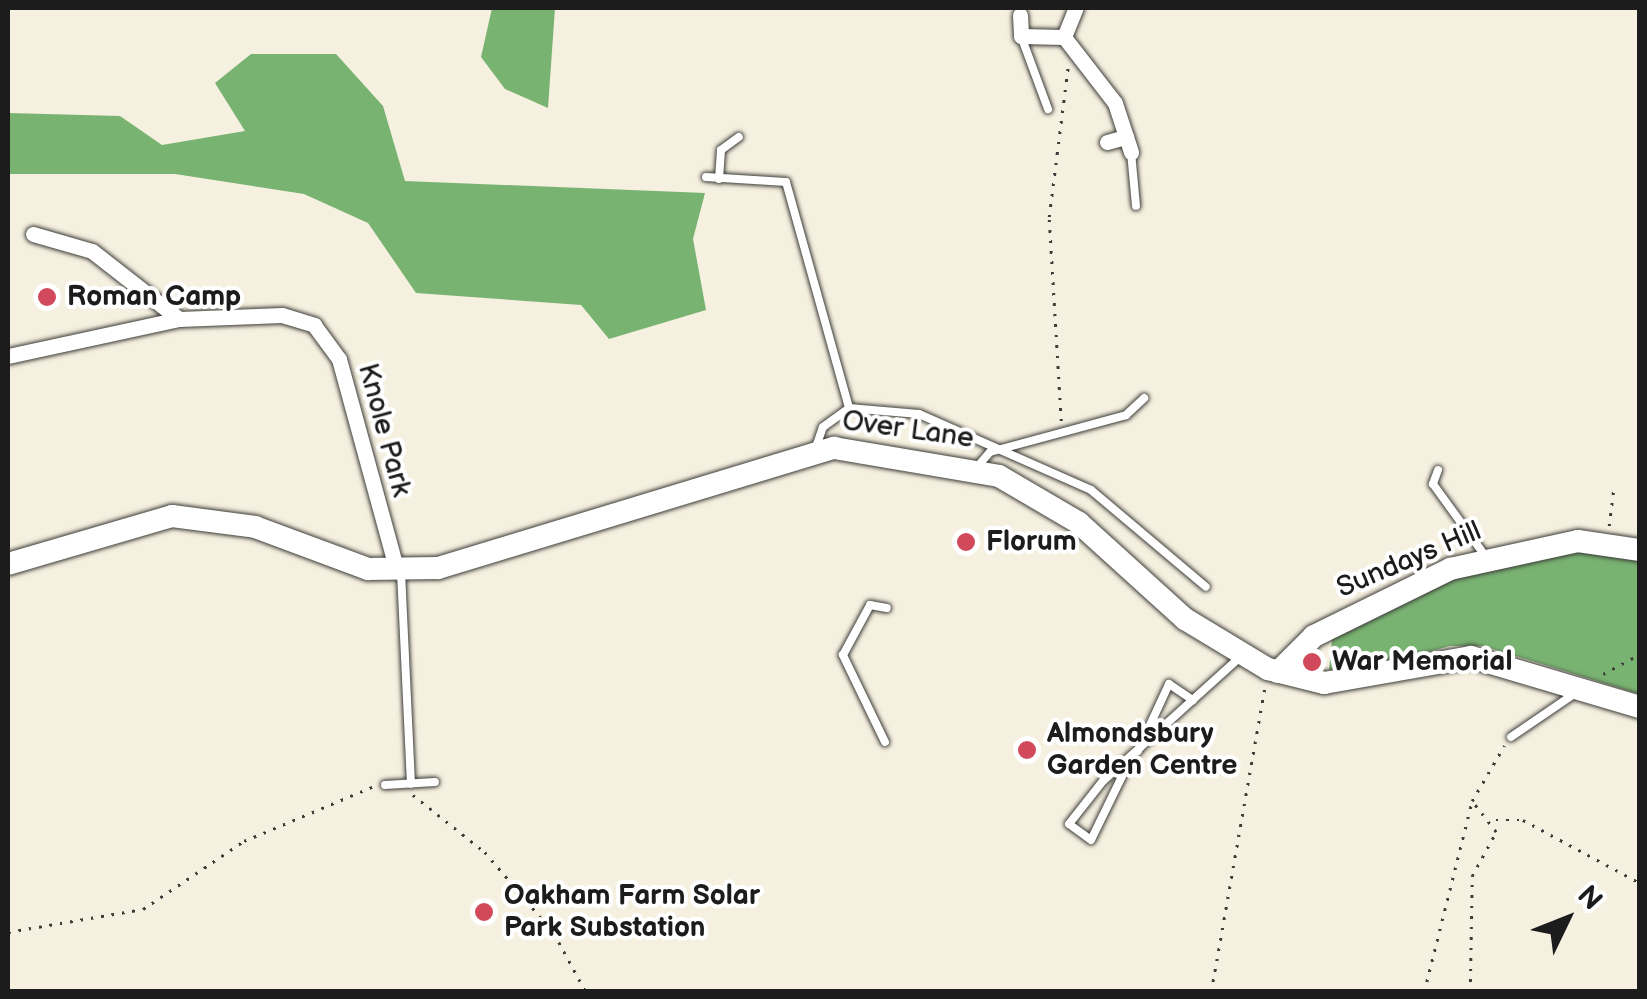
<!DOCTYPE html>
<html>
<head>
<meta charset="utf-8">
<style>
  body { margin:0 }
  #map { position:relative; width:1647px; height:999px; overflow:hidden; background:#f5f0df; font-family:"Balsamiq Sans",sans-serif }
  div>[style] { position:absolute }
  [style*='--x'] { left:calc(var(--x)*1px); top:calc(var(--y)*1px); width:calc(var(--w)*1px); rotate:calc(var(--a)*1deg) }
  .forest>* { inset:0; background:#79b372 }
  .path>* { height:2.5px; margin-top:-1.25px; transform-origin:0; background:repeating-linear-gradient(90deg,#3d3c39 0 2.5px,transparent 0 10.5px) }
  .roads { filter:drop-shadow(0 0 2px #3d3c39) drop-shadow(0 0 2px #3d3c39) }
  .lane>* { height:8px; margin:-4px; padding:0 4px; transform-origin:4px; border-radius:4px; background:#fff }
  .street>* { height:15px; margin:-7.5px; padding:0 7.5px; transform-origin:7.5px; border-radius:7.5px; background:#fff }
  .secondary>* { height:22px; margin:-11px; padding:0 11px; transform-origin:11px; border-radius:11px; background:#fff }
  .dots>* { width:28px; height:28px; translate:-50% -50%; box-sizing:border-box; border:5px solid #fff; border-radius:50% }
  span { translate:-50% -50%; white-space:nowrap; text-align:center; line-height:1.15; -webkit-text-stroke:8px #fff; paint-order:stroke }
  .poi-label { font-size:28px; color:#1c1c1c; font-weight:700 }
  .left { translate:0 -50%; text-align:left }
  .street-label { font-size:28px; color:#1c1c1c }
  .frame { position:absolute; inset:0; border:10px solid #1c1c1c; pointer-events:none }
  .north { position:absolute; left:1517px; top:869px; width:100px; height:100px; -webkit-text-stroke:8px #fff; paint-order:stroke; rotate:47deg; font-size:28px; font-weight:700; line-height:40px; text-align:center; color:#1c1c1c }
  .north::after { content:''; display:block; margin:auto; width:35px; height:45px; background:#1c1c1c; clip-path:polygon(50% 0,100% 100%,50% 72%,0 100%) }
</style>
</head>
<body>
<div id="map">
  <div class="forest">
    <i style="clip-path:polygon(492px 8px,555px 8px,548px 108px,505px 89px,481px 57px)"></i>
    <i style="clip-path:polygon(251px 54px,336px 54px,383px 106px,405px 181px,705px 193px,693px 239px,706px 310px,609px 339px,581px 305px,416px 293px,368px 223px,304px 194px,175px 174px,8px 174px,8px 113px,120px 116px,162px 145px,245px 131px,215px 83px)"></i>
    <i style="clip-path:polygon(1516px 551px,1639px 553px,1639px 694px,1483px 646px,1450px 646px,1345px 675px,1329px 670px,1333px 629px)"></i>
  </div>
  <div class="path">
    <i style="--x:1061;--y:421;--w:204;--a:-93.4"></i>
    <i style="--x:1049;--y:217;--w:152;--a:-82.8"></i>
    <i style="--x:1609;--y:526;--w:39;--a:-83"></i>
    <i style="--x:1603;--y:674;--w:42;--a:-28.4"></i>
    <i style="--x:413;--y:795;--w:92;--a:38.4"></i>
    <i style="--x:485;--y:852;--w:106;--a:49.6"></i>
    <i style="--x:554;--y:933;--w:67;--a:61.5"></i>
    <i style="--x:1496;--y:820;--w:27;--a:0"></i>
    <i style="--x:1523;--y:820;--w:133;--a:28.3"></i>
    <i style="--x:8;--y:932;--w:137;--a:-9.7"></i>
    <i style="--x:143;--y:909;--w:122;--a:-34"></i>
    <i style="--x:244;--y:841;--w:139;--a:-22.9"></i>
    <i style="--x:1211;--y:992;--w:307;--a:-80"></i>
    <i style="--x:1424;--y:992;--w:197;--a:-75.9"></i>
    <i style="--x:1472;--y:801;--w:64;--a:-59.8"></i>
    <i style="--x:1470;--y:992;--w:116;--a:-89"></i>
    <i style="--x:1472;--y:876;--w:50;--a:-61.4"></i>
    <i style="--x:1496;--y:832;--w:39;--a:-128"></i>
  </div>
  <div class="roads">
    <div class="lane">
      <i style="--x:1021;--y:36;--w:78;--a:69.7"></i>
      <i style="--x:1131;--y:152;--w:54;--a:84.7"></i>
      <i style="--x:706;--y:177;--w:80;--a:3.6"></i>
      <i style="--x:786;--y:182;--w:235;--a:74.4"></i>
      <i style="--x:719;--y:179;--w:29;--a:-86"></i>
      <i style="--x:721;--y:150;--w:22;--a:-36"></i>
      <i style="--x:815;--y:450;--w:24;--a:-71"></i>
      <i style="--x:823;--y:427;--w:32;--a:-36"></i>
      <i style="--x:849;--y:408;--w:70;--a:4.9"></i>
      <i style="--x:919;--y:414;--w:188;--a:23.8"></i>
      <i style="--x:1091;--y:490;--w:150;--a:40.1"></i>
      <i style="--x:977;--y:467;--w:20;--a:-49"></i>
      <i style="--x:990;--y:452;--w:141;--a:-15.2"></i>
      <i style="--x:1126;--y:415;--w:25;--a:-43"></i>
      <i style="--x:1438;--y:470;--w:15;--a:110"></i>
      <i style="--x:1433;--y:484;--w:90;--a:54"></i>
      <i style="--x:401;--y:572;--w:212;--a:87.3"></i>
      <i style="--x:1511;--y:737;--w:76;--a:-34.3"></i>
      <i style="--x:885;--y:742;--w:97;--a:-115.8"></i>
      <i style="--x:843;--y:655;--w:57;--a:-61.6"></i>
      <i style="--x:870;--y:605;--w:17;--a:10"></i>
      <i style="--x:1138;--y:751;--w:74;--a:-65.2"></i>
      <i style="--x:1169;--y:684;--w:29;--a:34"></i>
      <i style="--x:1132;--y:756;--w:93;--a:116"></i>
      <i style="--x:1091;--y:840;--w:27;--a:-144"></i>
      <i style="--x:1069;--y:824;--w:55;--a:-51.7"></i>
      <i style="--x:1103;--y:781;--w:183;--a:-42.1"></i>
      <i style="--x:385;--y:785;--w:50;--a:-3.4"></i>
    </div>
    <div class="street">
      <i style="--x:1020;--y:15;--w:21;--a:87"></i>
      <i style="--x:1021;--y:36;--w:43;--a:1.3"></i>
      <i style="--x:1064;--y:37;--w:83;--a:52.3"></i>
      <i style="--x:1115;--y:103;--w:52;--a:71.9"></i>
      <i style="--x:1064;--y:37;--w:31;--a:-68"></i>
      <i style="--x:1107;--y:142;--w:20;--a:-15"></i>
      <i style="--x:33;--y:234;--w:61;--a:16.1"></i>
      <i style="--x:92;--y:251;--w:110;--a:38"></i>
      <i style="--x:8;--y:356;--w:175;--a:-12.2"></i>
      <i style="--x:179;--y:319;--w:103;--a:-2.2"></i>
      <i style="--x:282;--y:315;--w:34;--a:17"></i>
      <i style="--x:314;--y:325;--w:42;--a:53.7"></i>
      <i style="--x:339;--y:359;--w:220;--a:74.7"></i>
    </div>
    <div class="secondary">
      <i style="--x:8;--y:564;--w:171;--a:-16.3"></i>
      <i style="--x:172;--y:516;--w:84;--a:7.5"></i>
      <i style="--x:255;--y:527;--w:121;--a:20.4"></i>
      <i style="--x:368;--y:569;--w:70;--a:-0.8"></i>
      <i style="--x:438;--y:568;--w:414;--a:-16.9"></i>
      <i style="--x:834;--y:448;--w:167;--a:9.6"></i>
      <i style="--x:999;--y:476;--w:93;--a:30.4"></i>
      <i style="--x:1079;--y:523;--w:143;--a:42.2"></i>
      <i style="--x:1185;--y:619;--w:97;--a:31.1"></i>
      <i style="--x:1268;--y:669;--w:58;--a:14"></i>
      <i style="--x:1324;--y:683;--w:149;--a:-10"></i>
      <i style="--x:1471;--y:657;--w:176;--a:16.5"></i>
      <i style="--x:1278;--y:672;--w:51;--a:-45"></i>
      <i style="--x:1314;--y:636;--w:152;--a:-26.2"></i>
      <i style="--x:1450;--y:569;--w:131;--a:-12.3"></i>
      <i style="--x:1578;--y:541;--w:63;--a:8.3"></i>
    </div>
  </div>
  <div class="dots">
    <i style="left:47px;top:297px;background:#d1495b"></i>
    <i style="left:966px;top:542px;background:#d1495b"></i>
    <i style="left:1312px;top:662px;background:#d1495b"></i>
    <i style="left:1027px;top:750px;background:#d1495b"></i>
    <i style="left:484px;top:912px;background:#d1495b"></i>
  </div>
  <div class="poi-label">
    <span class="left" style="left:67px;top:297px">Roman Camp</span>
    <span class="left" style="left:986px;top:542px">Florum</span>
    <span class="left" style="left:1332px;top:662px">War Memorial</span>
    <span class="left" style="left:1047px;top:750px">Almondsbury<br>Garden Centre</span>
    <span class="left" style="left:504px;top:912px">Oakham Farm Solar<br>Park Substation</span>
  </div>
  <div class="street-label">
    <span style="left:384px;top:430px;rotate:75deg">Knole Park</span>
    <span style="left:908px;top:430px;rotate:8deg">Over Lane</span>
    <span style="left:1409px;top:560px;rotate:-23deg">Sundays Hill</span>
  </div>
  <div class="frame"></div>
  <div class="north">N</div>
</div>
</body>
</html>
